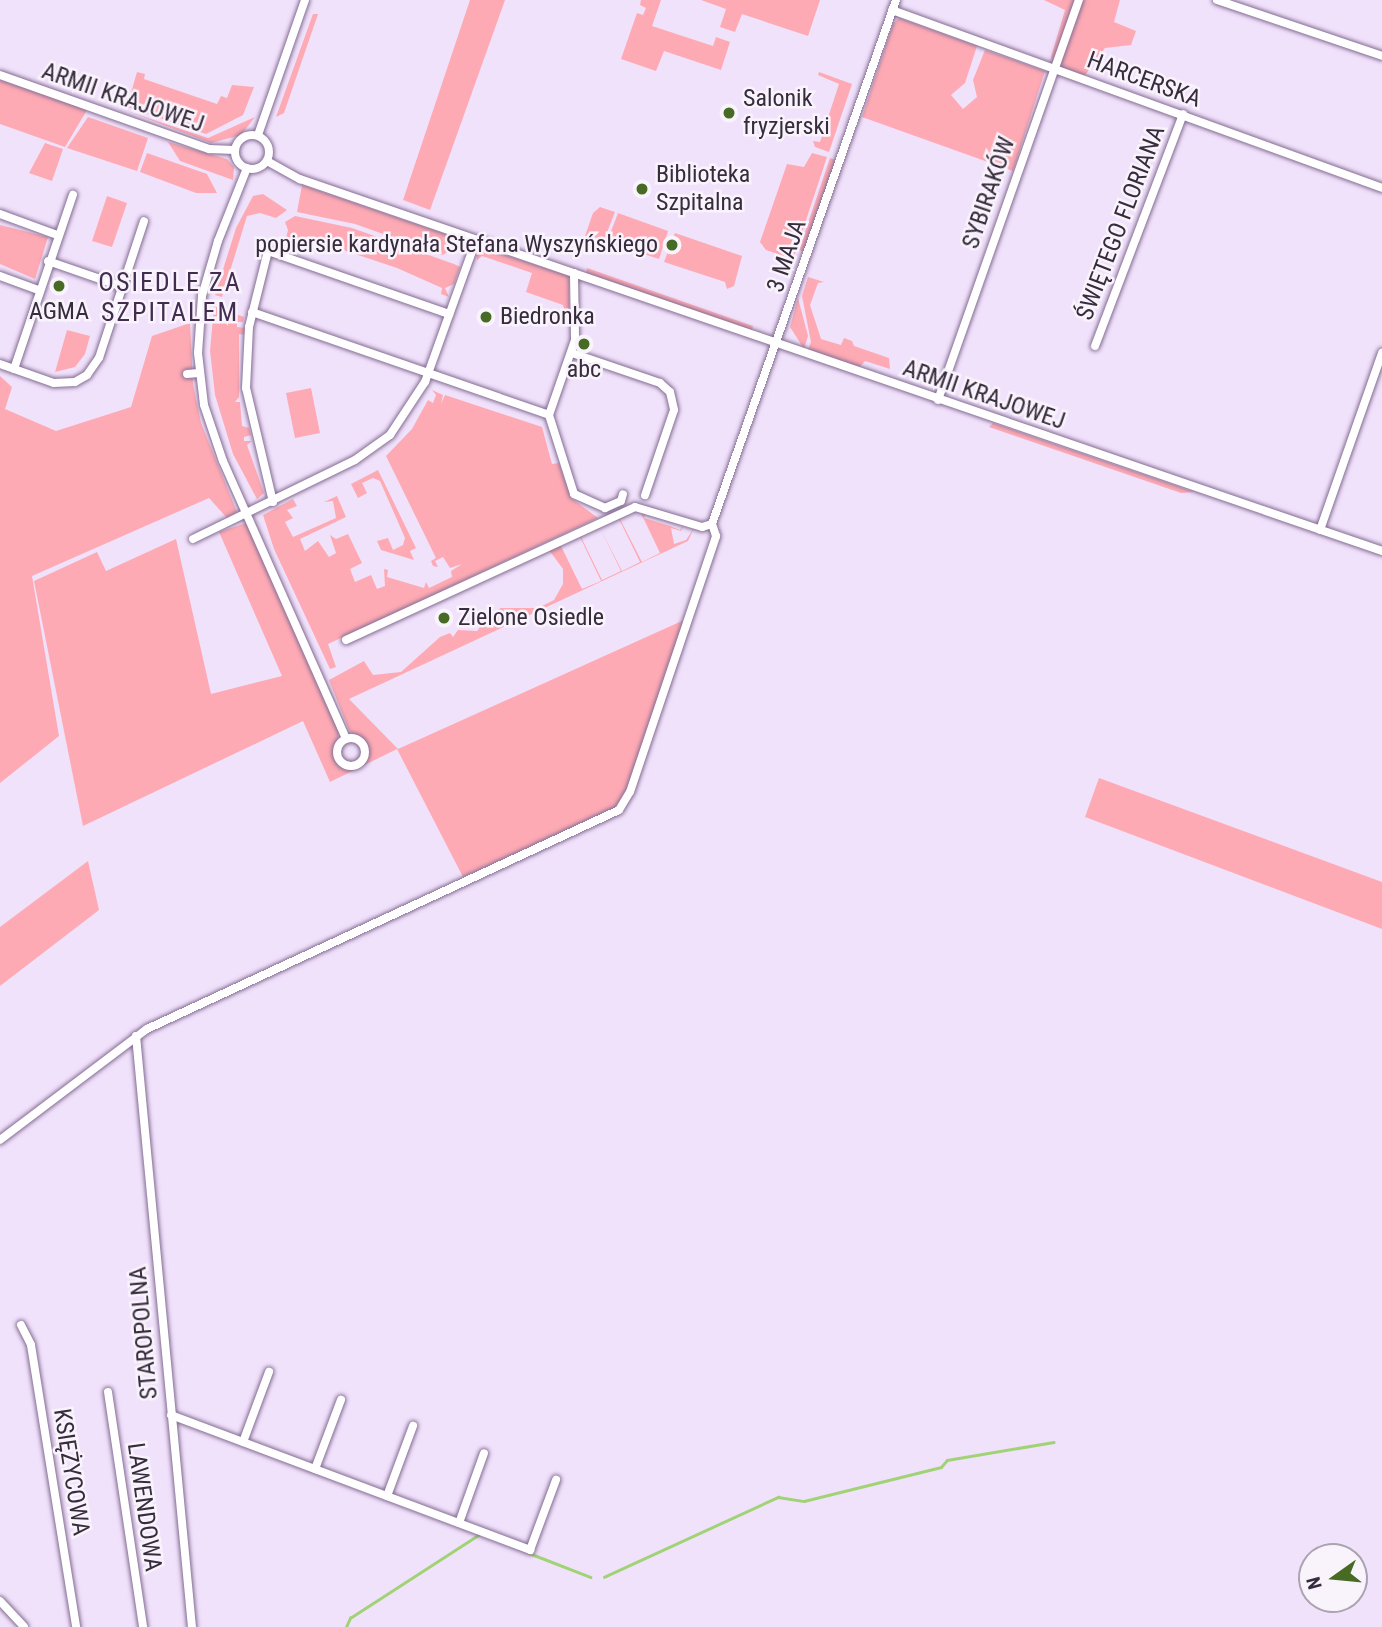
<!DOCTYPE html>
<html>
<head>
<meta charset="utf-8">
<style>
  body { margin:0 }
  #map { position:relative; width:1382px; height:1627px; overflow:hidden; background:#f1e2fc; font-family:"Roboto Condensed",sans-serif }
  div>[style] { position:absolute }
  [style*='--x'] { left:calc(var(--x)*1px); top:calc(var(--y)*1px); width:calc(var(--w)*1px); rotate:calc(var(--a)*1deg) }
  .green>* { inset:0; background:#feaab4 }
  .stream>* { height:2.5px; margin:-1.25px; padding:0 1.25px; transform-origin:1.25px; border-radius:1.25px; background:#a1d376 }
  .roads { filter:drop-shadow(0 0 2px #836c92) drop-shadow(0 0 2px #836c92) }
  .minor>* { height:8px; margin:-4px; padding:0 4px; transform-origin:4px; border-radius:4px; background:#fff }
  .minor>.ring { margin:-4px; padding:0; box-sizing:content-box; background:none; border:8px solid #fff; border-radius:50% }
  .dots>* { width:19px; height:19px; translate:-50% -50%; box-sizing:border-box; border:4px solid #f9f3fc; border-radius:50% }
  span { translate:-50% -50%; white-space:nowrap; text-align:center; line-height:1.15; -webkit-text-stroke:5px #f9f3fc; paint-order:stroke }
  .street-label { font-size:24px; color:#362c3c }
  .poi-label { font-size:24px; color:#362c3c }
  .left { translate:0 -50%; text-align:left }
  .right { translate:-100% -50%; text-align:right }
  .neighbourhood-label { font-size:26px; color:#422c4f; letter-spacing:2px }
  .north { position:absolute; left:1298px; top:1543px; width:70px; height:70px; box-sizing:border-box; background:#f9f3fc; border:2px solid #aba3af; border-radius:50%; rotate:255deg; font-size:19px; font-weight:700; line-height:28px; text-align:center; color:#362c3c }
  .north::after { content:''; display:block; margin:auto; width:24px; height:32px; background:#476b24; clip-path:polygon(50% 0,100% 100%,50% 72%,0 100%) }
</style>
</head>
<body>
<div id="map">
  <div class="green">
    <i style="clip-path:polygon(470px 0,505px 0,430px 210px,403px 200px)"></i>
    <i style="clip-path:polygon(641px 0,661px 0,652px 26px,713px 46px,716px 37px,730px 42px,721px 70px,664px 51px,656px 71px,621px 59px,637px 13px,643px 15px,646px 8px,640px 5px)"></i>
    <i style="clip-path:polygon(701px 0,820px 0,808px 36px,742px 14px,735px 32px,720px 27px,726px 9px)"></i>
    <i style="clip-path:polygon(1120px 0,1114px 22px,1136px 31px,1131px 45px,1105px 48px,1083px 78px,1054px 67px,1051px 57px,1065px 10px,1044px 0)"></i>
    <i style="clip-path:polygon(313px 14px,318px 14px,284px 113px,276px 117px)"></i>
    <i style="clip-path:polygon(899px 18px,977px 46px,965px 83px,951px 95px,963px 109px,977px 97px,973px 80px,985px 50px,1045px 71px,1013px 171px,862px 117px,893px 24px)"></i>
    <i style="clip-path:polygon(137px 72px,145px 74px,144px 79px,217px 104px,221px 96px,227px 98px,232px 85px,254px 87px,243px 115px,206px 134px,127px 107px)"></i>
    <i style="clip-path:polygon(819px 72px,852px 84px,829px 152px,815px 147px,813px 141px,820px 142px,839px 84px,818px 75px)"></i>
    <i style="clip-path:polygon(0 80px,87px 110px,65px 147px,0 124px)"></i>
    <i style="clip-path:polygon(127px 111px,208px 138px,255px 117px,241px 135px,211px 143px)"></i>
    <i style="clip-path:polygon(88px 117px,148px 138px,137px 171px,67px 148px)"></i>
    <i style="clip-path:polygon(168px 142px,227px 159px,234px 167px,233px 180px,180px 161px)"></i>
    <i style="clip-path:polygon(45px 143px,63px 149px,52px 181px,29px 173px)"></i>
    <i style="clip-path:polygon(147px 153px,207px 174px,217px 193px,196px 193px,140px 172px)"></i>
    <i style="clip-path:polygon(812px 153px,827px 157px,793px 259px,766px 250px,760px 242px,787px 164px,804px 167px)"></i>
    <i style="clip-path:polygon(830px 158px,836px 160px,804px 252px,799px 250px)"></i>
    <i style="clip-path:polygon(302px 185px,454px 237px,450px 251px,442px 255px,355px 224px,297px 212px)"></i>
    <i style="clip-path:polygon(263px 194px,287px 210px,276px 218px,260px 213px,247px 216px,222px 297px,215px 295px,236px 228px,253px 196px)"></i>
    <i style="clip-path:polygon(107px 196px,127px 203px,112px 247px,92px 241px)"></i>
    <i style="clip-path:polygon(600px 207px,615px 212px,604px 240px,594px 237px,591px 246px,585px 236px,593px 213px)"></i>
    <i style="clip-path:polygon(618px 213px,668px 231px,659px 259px,607px 242px)"></i>
    <i style="clip-path:polygon(295px 216px,352px 228px,454px 264px,460px 267px,454px 284px,445px 288px,449px 297px,441px 294px,442px 288px,397px 268px,331px 246px,292px 236px,288px 248px,294px 254px,283px 251px,288px 230px,285px 222px)"></i>
    <i style="clip-path:polygon(0 225px,48px 237px,35px 279px,0 264px)"></i>
    <i style="clip-path:polygon(675px 233px,742px 256px,734px 286px,727px 289px,725px 282px,664px 262px)"></i>
    <i style="clip-path:polygon(484px 248px,569px 276px,569px 310px,565px 312px,563px 305px,526px 292px,532px 273px,482px 256px,477px 260px,476px 251px)"></i>
    <i style="clip-path:polygon(587px 268px,753px 326px,752px 330px,586px 273px)"></i>
    <i style="clip-path:polygon(808px 277px,824px 282px,818px 283px,810px 305px,821px 339px,841px 345px,844px 338px,852px 341px,854px 346px,889px 358px,890px 369px,865px 361px,859px 368px,808px 350px,811px 342px,802px 296px)"></i>
    <i style="clip-path:polygon(798px 298px,808px 336px,804px 349px,790px 327px)"></i>
    <i style="clip-path:polygon(214px 306px,244px 317px,243px 322px,237px 322px,237px 327px,245px 328px,245px 335px,239px 334px,239px 397px,235px 402px,240px 402px,242px 426px,249px 428px,251px 435px,244px 437px,244px 441px,252px 441px,247px 445px,264px 493px,257px 499px,233px 454px,215px 395px,210px 351px)"></i>
    <i style="clip-path:polygon(190px 323px,193px 384px,201px 423px,237px 512px,227px 518px,209px 498px,32px 576px,59px 736px,0 783px,0 376px,12px 387px,5px 409px,56px 431px,131px 407px,152px 336px)"></i>
    <i style="clip-path:polygon(67px 330px,90px 336px,85px 354px,75px 367px,55px 372px)"></i>
    <i style="clip-path:polygon(311px 388px,320px 433px,295px 438px,286px 393px)"></i>
    <i style="clip-path:polygon(432px 390px,443px 395px,441px 404px,445px 395px,542px 427px,552px 464px,559px 463px,571px 498px,598px 518px,328px 644px,336px 667px,330px 669px,274px 549px,263px 515px,293px 499px,297px 506px,287px 510px,293px 518px,285px 522px,293px 537px,336px 518px,333px 501px,324px 502px,337px 496px,346px 517px,300px 539px,305px 551px,318px 541px,329px 557px,336px 553px,330px 535px,336px 539px,348px 534px,362px 563px,350px 569px,355px 582px,371px 575px,377px 589px,385px 586px,384px 569px,388px 570px,387px 577px,424px 588px,426px 582px,429px 588px,452px 577px,451px 571px,462px 564px,450px 568px,443px 557px,435px 561px,438px 567px,433px 566px,431px 561px,436px 558px,386px 456px,412px 429px,428px 400px,433px 403px,436px 395px)"></i>
    <i style="clip-path:polygon(993px 423px,1194px 492px,1181px 493px,989px 427px)"></i>
    <i style="clip-path:polygon(378px 470px,416px 548px,410px 551px,414px 560px,381px 550px,377px 541px,388px 538px,393px 550px,403px 545px,405px 538px,380px 481px,373px 478px,362px 483px,367px 493px,358px 498px,351px 484px)"></i>
    <i style="clip-path:polygon(639px 509px,646px 511px,644px 518px,670px 526px,680px 530px,684px 524px,681px 531px,671px 528px,674px 544px,686px 540px,694px 528px,688px 541px,349px 699px,398px 749px,684px 620px,626px 793px,615px 809px,601px 817px,463px 877px,397px 749px,330px 782px,303px 721px,83px 826px,34px 581px,97px 552px,106px 571px,176px 539px,211px 694px,282px 676px,219px 532px,246px 523px,339px 732px,334px 757px,349px 769px,365px 761px,367px 749px,349px 730px,329px 680px,364px 661px,373px 675px,401px 672px,440px 637px,450px 633px,453px 637px,458px 630px,477px 631px,492px 612px,496px 618px,495px 611px,501px 608px,538px 608px,554px 600px,563px 584px,563px 569px,549px 550px,566px 542px,561px 546px,582px 589px,601px 581px,580px 537px,574px 540px,585px 533px,581px 537px,602px 580px,621px 571px,600px 528px,594px 530px,605px 524px,600px 528px,622px 571px,640px 562px,619px 519px,613px 521px,626px 516px,620px 519px,642px 562px,660px 553px)"></i>
    <i style="clip-path:polygon(1099px 778px,1382px 882px,1382px 929px,1085px 817px)"></i>
    <i style="clip-path:polygon(88px 861px,99px 910px,0 986px,0 927px)"></i>
  </div>
  <div class="stream">
    <i style="--x:529;--y:1553;--w:66;--a:21.2"></i>
    <i style="--x:604;--y:1577;--w:192;--a:-24.7"></i>
    <i style="--x:778;--y:1497;--w:26;--a:9"></i>
    <i style="--x:804;--y:1501;--w:141;--a:-13.9"></i>
    <i style="--x:941;--y:1467;--w:9;--a:-49"></i>
    <i style="--x:947;--y:1460;--w:108;--a:-9.6"></i>
    <i style="--x:346;--y:1627;--w:10;--a:-66"></i>
    <i style="--x:350;--y:1618;--w:155;--a:-32.9"></i>
  </div>
  <div class="roads">
    <div class="minor">
      <i style="--x:1217;--y:0;--w:174;--a:18.7"></i>
      <i style="--x:892;--y:10;--w:521;--a:19.96"></i>
      <i style="--x:0;--y:75;--w:222;--a:19.5"></i>
      <i style="--x:209;--y:149;--w:26;--a:2"></i>
      <i style="--x:258;--y:135;--w:143;--a:-70.8"></i>
      <i class="ring" style="left:235px;top:135px;width:26px;height:26px"></i>
      <i style="--x:267;--y:161;--w:38;--a:29"></i>
      <i style="--x:300;--y:179;--w:1144;--a:18.97"></i>
      <i style="--x:247;--y:168;--w:79;--a:111.7"></i>
      <i style="--x:218;--y:241;--w:57;--a:106.2"></i>
      <i style="--x:202;--y:296;--w:57;--a:94"></i>
      <i style="--x:198;--y:353;--w:52;--a:83.4"></i>
      <i style="--x:204;--y:405;--w:59;--a:71.3"></i>
      <i style="--x:223;--y:461;--w:304;--a:66.1"></i>
      <i style="--x:0;--y:214;--w:61;--a:20.2"></i>
      <i style="--x:48;--y:261;--w:79;--a:19.1"></i>
      <i style="--x:574;--y:273;--w:67;--a:89.1"></i>
      <i style="--x:575;--y:340;--w:79;--a:109.1"></i>
      <i style="--x:549;--y:415;--w:83;--a:72.4"></i>
      <i style="--x:574;--y:494;--w:34;--a:24"></i>
      <i style="--x:605;--y:508;--w:17;--a:-24"></i>
      <i style="--x:621;--y:501;--w:7;--a:-74"></i>
      <i style="--x:0;--y:276;--w:40;--a:20.2"></i>
      <i style="--x:252;--y:312;--w:314;--a:19.1"></i>
      <i style="--x:1095;--y:346;--w:248;--a:-69.2"></i>
      <i style="--x:572;--y:353;--w:93;--a:18.8"></i>
      <i style="--x:660;--y:383;--w:13;--a:42"></i>
      <i style="--x:670;--y:392;--w:18;--a:77"></i>
      <i style="--x:674;--y:410;--w:90;--a:108.8"></i>
      <i style="--x:0;--y:364;--w:57;--a:19.4"></i>
      <i style="--x:54;--y:383;--w:21;--a:-3"></i>
      <i style="--x:75;--y:382;--w:14;--a:-30"></i>
      <i style="--x:87;--y:375;--w:21;--a:-55"></i>
      <i style="--x:99;--y:358;--w:144;--a:-71.8"></i>
      <i style="--x:14;--y:369;--w:184;--a:-71.3"></i>
      <i style="--x:187;--y:374;--w:12;--a:-5"></i>
      <i style="--x:938;--y:400;--w:424;--a:-70.6"></i>
      <i style="--x:273;--y:502;--w:117;--a:-103.3"></i>
      <i style="--x:246;--y:388;--w:61;--a:-87.2"></i>
      <i style="--x:249;--y:327;--w:78;--a:-76"></i>
      <i style="--x:268;--y:251;--w:192;--a:19.2"></i>
      <i style="--x:712;--y:524;--w:555;--a:-70.65"></i>
      <i style="--x:1320;--y:530;--w:188;--a:-70.7"></i>
      <i style="--x:193;--y:539;--w:180;--a:-26"></i>
      <i style="--x:355;--y:460;--w:43;--a:-35.5"></i>
      <i style="--x:390;--y:435;--w:64;--a:-56.6"></i>
      <i style="--x:425;--y:382;--w:151;--a:-70.2"></i>
      <i style="--x:346;--y:640;--w:318;--a:-24.7"></i>
      <i style="--x:635;--y:507;--w:70;--a:16.6"></i>
      <i style="--x:702;--y:527;--w:10;--a:-17"></i>
      <i class="ring" style="left:337px;top:738px;width:20px;height:20px"></i>
      <i style="--x:136;--y:1036;--w:594;--a:84.59"></i>
      <i style="--x:0;--y:1140;--w:184;--a:-37.1"></i>
      <i style="--x:147;--y:1029;--w:520;--a:-24.89"></i>
      <i style="--x:619;--y:810;--w:21;--a:-59"></i>
      <i style="--x:630;--y:792;--w:270;--a:-71.4"></i>
      <i style="--x:716;--y:536;--w:13;--a:-108"></i>
      <i style="--x:21;--y:1325;--w:22;--a:63"></i>
      <i style="--x:31;--y:1345;--w:286;--a:80.9"></i>
      <i style="--x:108;--y:1392;--w:238;--a:81.5"></i>
      <i style="--x:171;--y:1415;--w:384;--a:20.6"></i>
      <i style="--x:530;--y:1550;--w:75;--a:-69.6"></i>
      <i style="--x:243;--y:1442;--w:75;--a:-69.6"></i>
      <i style="--x:315;--y:1469;--w:74;--a:-69.4"></i>
      <i style="--x:387;--y:1496;--w:75;--a:-69.6"></i>
      <i style="--x:459;--y:1523;--w:74;--a:-70.3"></i>
      <i style="--x:0;--y:1601;--w:35;--a:47"></i>
    </div>
  </div>
  <div class="dots">
    <i style="left:729px;top:113px;background:#476b24"></i>
    <i style="left:642px;top:189px;background:#476b24"></i>
    <i style="left:672px;top:245px;background:#476b24"></i>
    <i style="left:59px;top:286px;background:#476b24"></i>
    <i style="left:486px;top:317px;background:#476b24"></i>
    <i style="left:584px;top:344px;background:#476b24"></i>
    <i style="left:444px;top:618px;background:#476b24"></i>
  </div>
  <div class="street-label">
    <span style="left:1144px;top:80px;rotate:20deg">HARCERSKA</span>
    <span style="left:123px;top:98px;rotate:19deg">ARMII KRAJOWEJ</span>
    <span style="left:989px;top:193px;rotate:-71deg">SYBIRAKÓW</span>
    <span style="left:1121px;top:223px;rotate:-69deg">ŚWIĘTEGO FLORIANA</span>
    <span style="left:787px;top:256px;rotate:-71deg">3 MAJA</span>
    <span style="left:984px;top:395px;rotate:19deg">ARMII KRAJOWEJ</span>
    <span style="left:144px;top:1333px;rotate:-95deg">STAROPOLNA</span>
    <span style="left:71px;top:1472px;rotate:81deg">KSIĘŻYCOWA</span>
    <span style="left:144px;top:1507px;rotate:82deg">LAWENDOWA</span>
  </div>
  <div class="poi-label">
    <span class="left" style="left:743px;top:113px">Salonik<br>fryzjerski</span>
    <span class="left" style="left:656px;top:189px">Biblioteka<br>Szpitalna</span>
    <span class="right" style="left:658px;top:245px">popiersie kardynała Stefana Wyszyńskiego</span>
    <span style="left:59px;top:312px">AGMA</span>
    <span class="left" style="left:500px;top:317px">Biedronka</span>
    <span style="left:584px;top:370px">abc</span>
    <span class="left" style="left:458px;top:618px">Zielone Osiedle</span>
  </div>
  <div class="neighbourhood-label">
    <span style="left:170px;top:298px">OSIEDLE ZA<br>SZPITALEM</span>
  </div>
  <div class="north">N</div>
</div>
</body>
</html>
